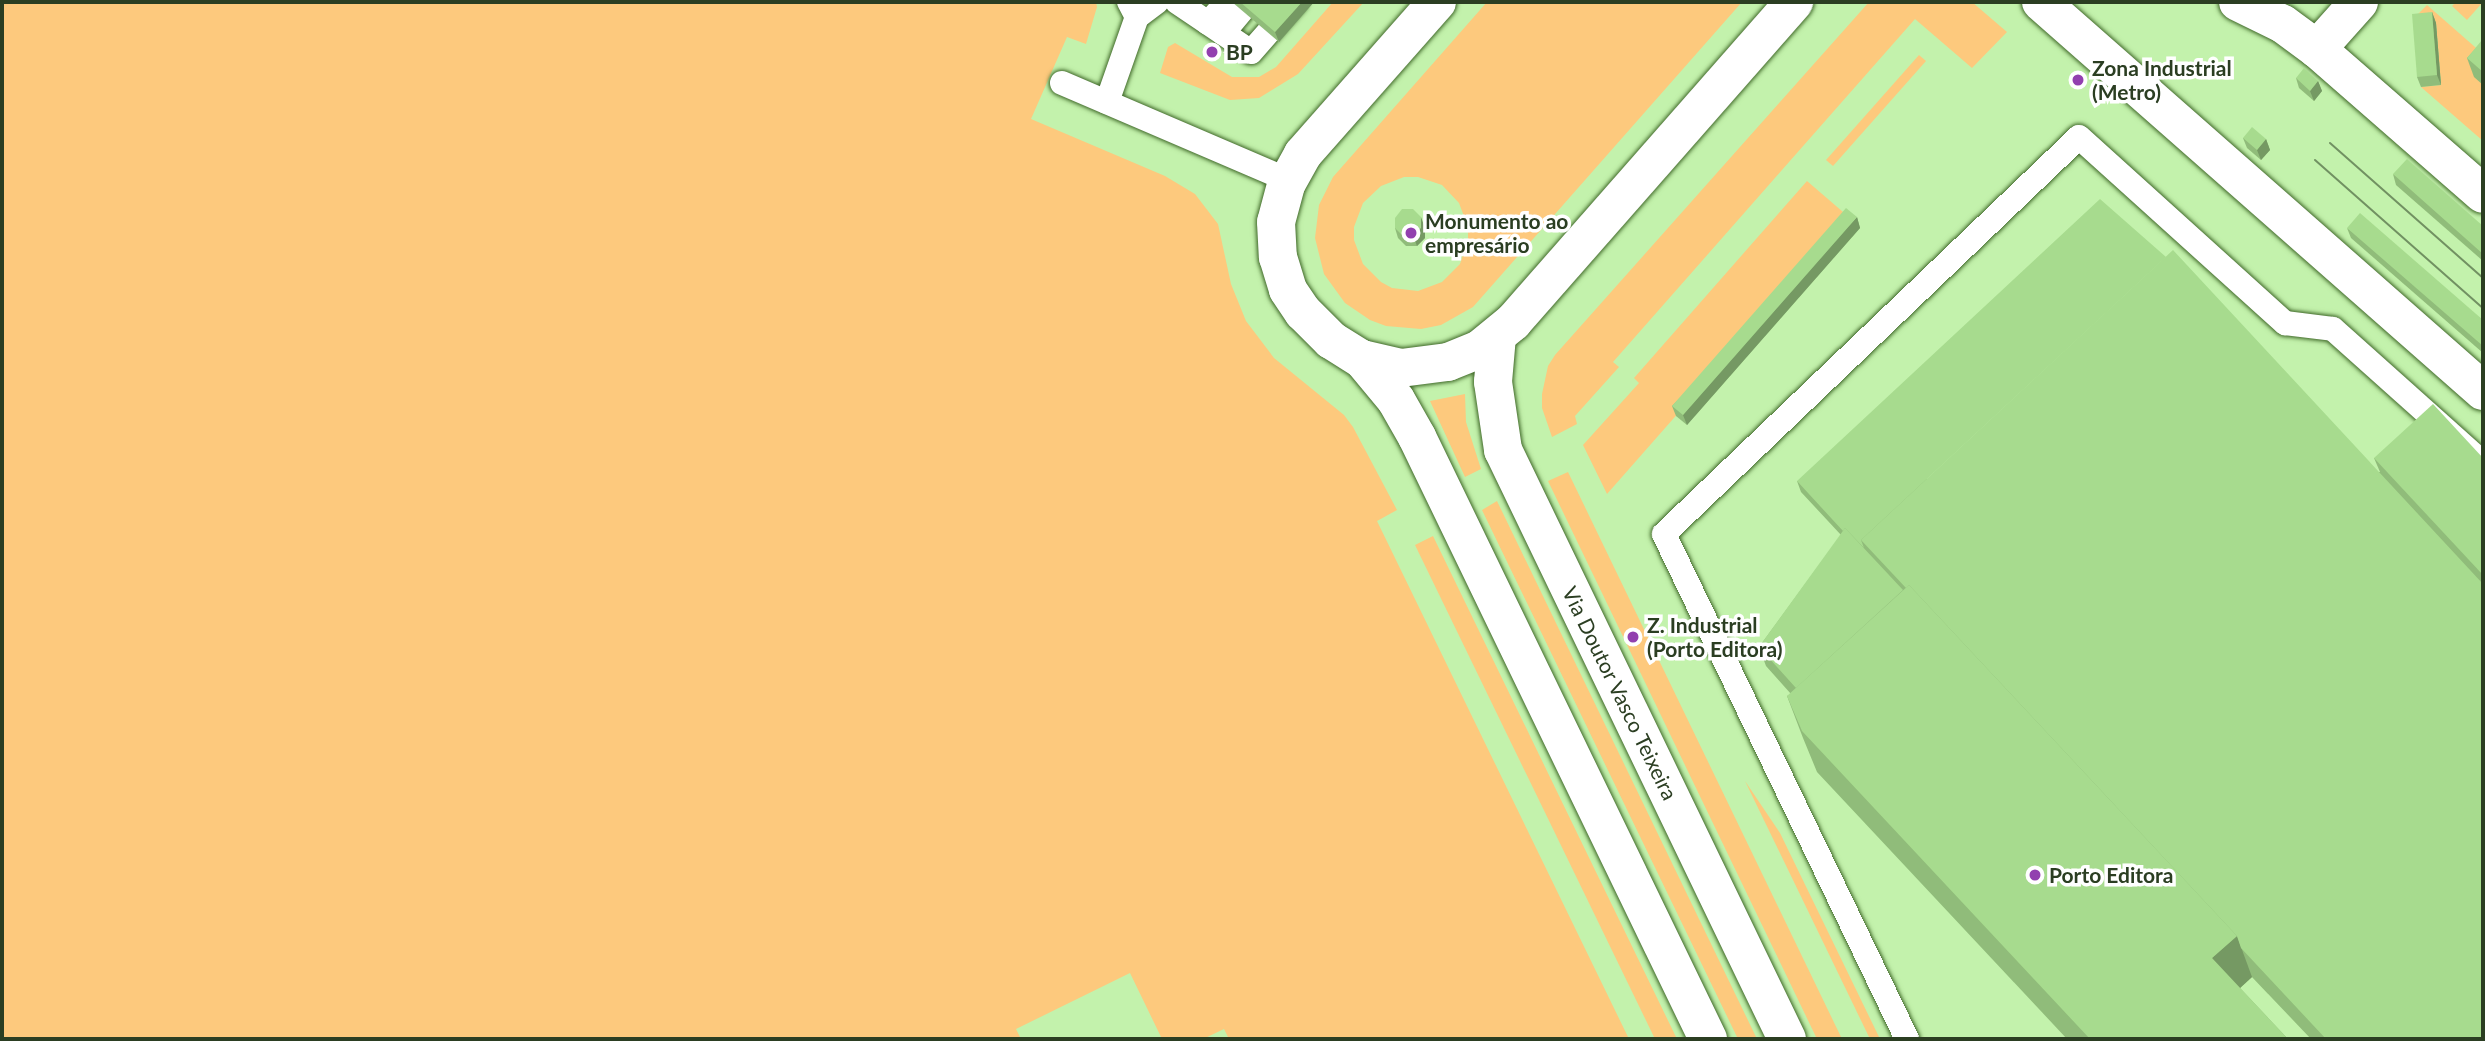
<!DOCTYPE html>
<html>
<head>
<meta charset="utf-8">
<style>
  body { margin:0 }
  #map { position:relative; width:2485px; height:1041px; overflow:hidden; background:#c3f2ac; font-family:Lato,sans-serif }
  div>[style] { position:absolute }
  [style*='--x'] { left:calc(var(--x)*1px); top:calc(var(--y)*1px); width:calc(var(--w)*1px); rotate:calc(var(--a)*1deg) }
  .green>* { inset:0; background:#fdc97d }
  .roads { filter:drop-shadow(0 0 2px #406929) drop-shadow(0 0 2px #406929) }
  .lane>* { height:24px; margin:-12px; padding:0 12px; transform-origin:12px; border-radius:12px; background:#fff }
  .street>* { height:38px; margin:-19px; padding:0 19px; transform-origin:19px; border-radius:19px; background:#fff }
  .secondary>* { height:38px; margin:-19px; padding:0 19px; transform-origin:19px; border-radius:19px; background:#fff }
  .tram>* { height:2px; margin:-1px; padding:0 1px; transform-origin:1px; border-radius:1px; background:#719162 }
  .wall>* { inset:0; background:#90bc7a }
  .shaded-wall>* { inset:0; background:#759963 }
  .building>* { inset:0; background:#a7db8e }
  .dots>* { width:19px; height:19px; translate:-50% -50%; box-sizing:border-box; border:4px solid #fff; border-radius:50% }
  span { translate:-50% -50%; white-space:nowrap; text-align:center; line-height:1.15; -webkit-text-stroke:7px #fff; paint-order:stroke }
  .poi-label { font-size:21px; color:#2b3e22; font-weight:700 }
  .left { translate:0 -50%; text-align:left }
  .street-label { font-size:21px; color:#2b3e22 }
  .frame { position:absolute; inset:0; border:4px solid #2b3e22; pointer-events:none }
</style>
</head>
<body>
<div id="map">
  <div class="green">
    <i style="clip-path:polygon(2px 2px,1096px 2px,1097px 7px,1086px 44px,1067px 37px,1031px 119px,1165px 176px,1195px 194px,1218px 224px,1231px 284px,1246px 321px,1274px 358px,1344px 415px,1353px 427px,1397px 510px,1377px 521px,1629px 1039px,1229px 1039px,1224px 1029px,1203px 1039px,1162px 1039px,1130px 973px,1016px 1029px,1021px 1039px,2px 1039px)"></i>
    <i style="clip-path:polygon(1333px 2px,1364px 2px,1298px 74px,1259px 98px,1230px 100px,1160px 73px,1168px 47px,1175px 43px,1232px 77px,1259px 77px,1276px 67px)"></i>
    <i style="clip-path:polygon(evenodd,1487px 2px,1742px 2px,1473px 307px,1441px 325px,1421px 329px,1386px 326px,1370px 320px,1345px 303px,1324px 274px,1315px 238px,1319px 205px,1333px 177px,1487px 2px,1404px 177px,1418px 177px,1442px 185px,1459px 203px,1468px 227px,1468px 240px,1460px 264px,1442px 282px,1418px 291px,1392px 288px,1381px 282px,1363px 264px,1354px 240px,1354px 227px,1363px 203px,1381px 186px,1404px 177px)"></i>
    <i style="clip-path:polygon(1869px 2px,1972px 2px,2007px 32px,1972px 68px,1915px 19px,1613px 362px,1619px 367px,1575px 416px,1577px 424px,1552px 437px,1542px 408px,1542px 394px,1548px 366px,1555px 355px)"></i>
    <i style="clip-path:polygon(2456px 2px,2483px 2px,2467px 20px,2452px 6px)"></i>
    <i style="clip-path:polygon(2427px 5px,2483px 54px,2483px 141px,2421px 87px,2441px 85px,2436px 23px,2415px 17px)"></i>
    <i style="clip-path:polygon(1919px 55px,1926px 61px,1833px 166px,1826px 160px)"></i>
    <i style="clip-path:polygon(1807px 181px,1850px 218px,1607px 494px,1583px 445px,1639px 383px,1634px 378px)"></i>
    <i style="clip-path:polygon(1465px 394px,1466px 422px,1481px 469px,1465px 477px,1430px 401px)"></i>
    <i style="clip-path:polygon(1568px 472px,1842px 1039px,1817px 1039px,1548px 481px)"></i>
    <i style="clip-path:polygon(1497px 501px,1757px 1039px,1738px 1039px,1482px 510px)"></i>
    <i style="clip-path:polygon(1433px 536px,1677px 1039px,1655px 1039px,1415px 545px)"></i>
    <i style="clip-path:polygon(1745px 781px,1780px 833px,1880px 1039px,1870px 1039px)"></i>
  </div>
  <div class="roads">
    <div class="lane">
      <i style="--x:1177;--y:2;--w:89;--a:34"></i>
      <i style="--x:1251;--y:52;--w:67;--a:-48.7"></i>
      <i style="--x:1137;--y:17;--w:25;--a:-37"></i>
      <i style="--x:1208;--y:23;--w:28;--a:-48"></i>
      <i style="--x:1223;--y:33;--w:40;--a:-50"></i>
      <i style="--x:1062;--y:83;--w:246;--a:23.2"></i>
      <i style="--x:1107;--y:102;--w:90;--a:-70.6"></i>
      <i style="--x:1137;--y:17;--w:17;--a:-118"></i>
      <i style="--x:1907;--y:1039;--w:560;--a:-115.7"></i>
      <i style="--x:1664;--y:534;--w:574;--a:-43.73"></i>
      <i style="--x:2079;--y:137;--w:278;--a:42.1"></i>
      <i style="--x:2285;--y:323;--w:48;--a:7.1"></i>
      <i style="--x:2333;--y:329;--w:201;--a:41.8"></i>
    </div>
    <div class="street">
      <i style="--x:2317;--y:49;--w:63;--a:-48.2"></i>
    </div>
    <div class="secondary">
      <i style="--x:1437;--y:2;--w:203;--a:131.4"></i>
      <i style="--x:1303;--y:154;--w:35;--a:119"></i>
      <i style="--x:1286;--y:185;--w:38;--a:105"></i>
      <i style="--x:1276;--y:222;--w:35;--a:87"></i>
      <i style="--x:1278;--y:257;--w:34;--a:73"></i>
      <i style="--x:1288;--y:290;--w:27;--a:56"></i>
      <i style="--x:1303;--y:312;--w:40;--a:45"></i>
      <i style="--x:1331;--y:340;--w:36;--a:32"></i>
      <i style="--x:1362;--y:359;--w:40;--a:13"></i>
      <i style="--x:1401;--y:368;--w:47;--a:-7.3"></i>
      <i style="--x:1448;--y:362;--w:35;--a:-22"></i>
      <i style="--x:1480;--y:349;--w:43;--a:-39.3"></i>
      <i style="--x:1513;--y:322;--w:426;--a:-48.7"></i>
      <i style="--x:2041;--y:2;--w:589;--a:41.35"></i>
      <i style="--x:2238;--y:2;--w:50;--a:26.1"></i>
      <i style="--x:2283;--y:24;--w:42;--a:36.3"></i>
      <i style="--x:2317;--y:49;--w:220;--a:41.1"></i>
      <i style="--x:1497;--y:336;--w:46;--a:95"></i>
      <i style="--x:1493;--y:382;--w:69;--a:81.6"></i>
      <i style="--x:1503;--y:450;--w:654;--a:64.26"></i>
      <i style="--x:1362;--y:359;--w:53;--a:50.3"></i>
      <i style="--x:1396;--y:400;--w:43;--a:60.4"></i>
      <i style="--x:1417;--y:437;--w:669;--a:64.2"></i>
    </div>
  </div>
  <div class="tram">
    <i style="--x:2330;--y:143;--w:204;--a:41.4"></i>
    <i style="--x:2315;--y:160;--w:224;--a:41.4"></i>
  </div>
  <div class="wall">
    <i style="clip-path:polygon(1232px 2px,1314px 2px,1279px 42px)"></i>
    <i style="clip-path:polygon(2432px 12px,2436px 23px,2441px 85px,2421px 87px,2417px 77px)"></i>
    <i style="clip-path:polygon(2483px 41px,2483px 85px,2474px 77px,2467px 58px)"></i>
    <i style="clip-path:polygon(2296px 78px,2318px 81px,2322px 91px,2314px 101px,2299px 88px)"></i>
    <i style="clip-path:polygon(2243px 138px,2266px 139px,2270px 150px,2261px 160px,2247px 148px)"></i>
    <i style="clip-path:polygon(2393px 174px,2483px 226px,2483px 261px,2396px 185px)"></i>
    <i style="clip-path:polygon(1857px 217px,1860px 228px,1687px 425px,1676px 416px,1672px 406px)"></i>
    <i style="clip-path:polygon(1395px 228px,1425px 228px,1425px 238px,1417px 246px,1406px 246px,1398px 238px)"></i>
    <i style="clip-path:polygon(2347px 228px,2483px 320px,2483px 353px,2351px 238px)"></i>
    <i style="clip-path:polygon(2374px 458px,2483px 458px,2483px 1039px,2311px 1039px,2251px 976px,2252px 977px,2240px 988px,2288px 1039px,2067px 1039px,1817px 772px,1803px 738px,1787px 696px,1791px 694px,1766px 666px,1759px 647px,1841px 535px,1801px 492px,1797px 481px,2380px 472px)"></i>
  </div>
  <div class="shaded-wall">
    <i style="clip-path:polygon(1302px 2px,1314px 2px,1279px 42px,1275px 32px)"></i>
    <i style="clip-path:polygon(2432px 12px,2436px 23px,2441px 85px,2437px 75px)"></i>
    <i style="clip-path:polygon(2318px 81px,2322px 91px,2314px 101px,2310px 91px)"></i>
    <i style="clip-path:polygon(2266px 139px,2270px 150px,2261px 160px,2257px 150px)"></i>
    <i style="clip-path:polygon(1421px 217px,1425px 228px,1425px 238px,1417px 246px,1413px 235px)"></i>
    <i style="clip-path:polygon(1857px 217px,1860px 228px,1687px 425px,1683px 415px)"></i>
    <i style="clip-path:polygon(2237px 936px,2252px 977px,2227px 1000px,2212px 958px)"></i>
  </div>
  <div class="building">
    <i style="clip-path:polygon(1240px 2px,1302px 2px,1275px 32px)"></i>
    <i style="clip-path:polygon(2432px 12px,2437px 75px,2417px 77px,2412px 14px)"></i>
    <i style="clip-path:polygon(2482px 40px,2483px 41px,2483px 72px,2467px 58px)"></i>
    <i style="clip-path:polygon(2304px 68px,2318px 81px,2310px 91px,2296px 78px)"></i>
    <i style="clip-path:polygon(2252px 127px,2266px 139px,2257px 150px,2243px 138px)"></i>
    <i style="clip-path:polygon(2407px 159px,2483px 226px,2483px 254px,2393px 174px)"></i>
    <i style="clip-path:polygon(2100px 199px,2166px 257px,1861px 540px,1864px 548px,1845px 528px,1843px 531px,1797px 481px)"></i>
    <i style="clip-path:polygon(1846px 208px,1857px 217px,1683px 415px,1672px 406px)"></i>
    <i style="clip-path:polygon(1402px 209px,1413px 209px,1421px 217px,1421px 228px,1413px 235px,1403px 236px,1395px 228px,1395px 218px)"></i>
    <i style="clip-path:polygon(2360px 213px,2483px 320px,2483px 346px,2347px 228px)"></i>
    <i style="clip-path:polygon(2173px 250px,2483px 584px,2483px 1039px,2326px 1039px,2241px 948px,2237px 936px,1909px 585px,1906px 588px,1861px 540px)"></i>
    <i style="clip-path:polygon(2433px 404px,2483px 458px,2483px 575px,2374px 458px)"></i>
    <i style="clip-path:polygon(1845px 528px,1903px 590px,1796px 688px,1759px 647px)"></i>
    <i style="clip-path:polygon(1909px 585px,2237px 936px,2212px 958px,2288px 1039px,2090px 1039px,1802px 731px,1787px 696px)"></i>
  </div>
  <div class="dots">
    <i style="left:1212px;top:52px;background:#9240af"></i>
    <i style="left:2078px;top:80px;background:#9240af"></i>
    <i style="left:1411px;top:233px;background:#9240af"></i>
    <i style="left:1633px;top:637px;background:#9240af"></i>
    <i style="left:2035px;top:875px;background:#9240af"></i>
  </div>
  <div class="poi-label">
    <span class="left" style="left:1226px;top:52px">BP</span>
    <span class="left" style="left:2092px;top:80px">Zona Industrial<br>(Metro)</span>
    <span class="left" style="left:1425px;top:233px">Monumento ao<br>empresário</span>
    <span class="left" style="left:1647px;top:637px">Z. Industrial<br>(Porto Editora)</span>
    <span class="left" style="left:2049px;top:875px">Porto Editora</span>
  </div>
  <div class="street-label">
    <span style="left:1620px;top:693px;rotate:64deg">Via Doutor Vasco Teixeira</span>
  </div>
  <div class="frame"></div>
</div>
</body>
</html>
